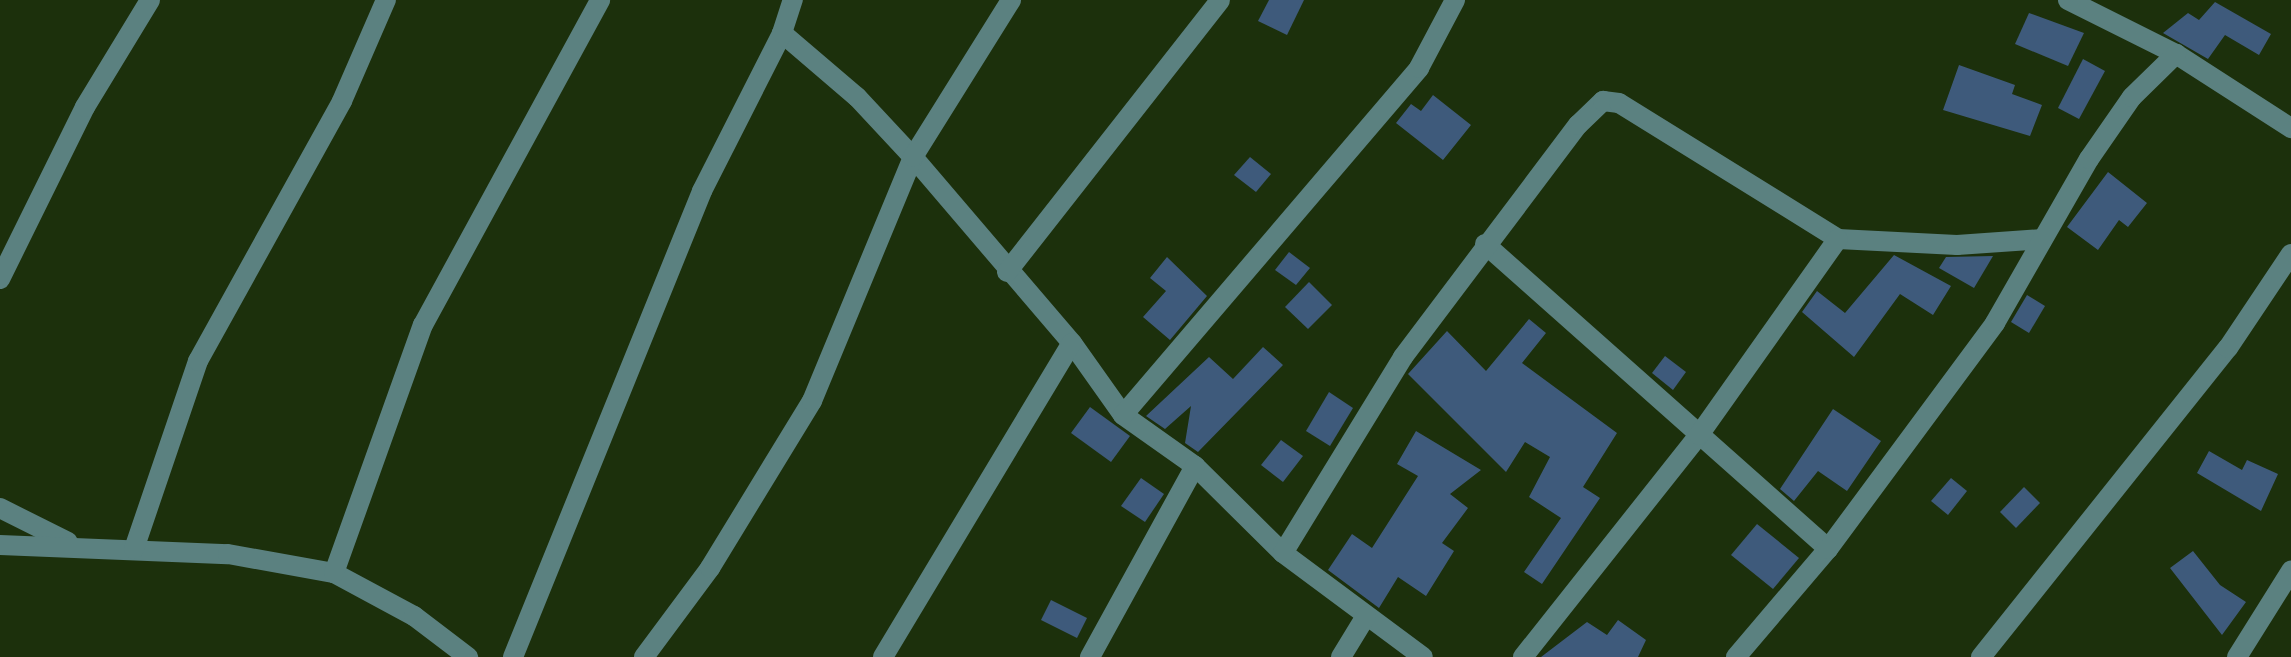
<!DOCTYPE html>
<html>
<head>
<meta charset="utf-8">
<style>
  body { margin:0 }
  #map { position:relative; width:2291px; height:657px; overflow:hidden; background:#1c300c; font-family:"Alegreya Sans",sans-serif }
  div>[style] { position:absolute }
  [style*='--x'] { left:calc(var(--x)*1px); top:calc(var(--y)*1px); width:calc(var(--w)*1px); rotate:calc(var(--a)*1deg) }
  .building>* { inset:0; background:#3e5a7b }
  .minor>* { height:20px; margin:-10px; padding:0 10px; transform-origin:10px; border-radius:10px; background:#5b8180 }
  span { translate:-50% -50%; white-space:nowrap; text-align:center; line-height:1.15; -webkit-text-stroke:7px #132603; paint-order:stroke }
</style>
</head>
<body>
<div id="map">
  <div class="building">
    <i style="clip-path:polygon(1269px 0,1304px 0,1287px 35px,1258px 21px)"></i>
    <i style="clip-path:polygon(2215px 2px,2271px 34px,2259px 55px,2225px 35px,2208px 59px,2163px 33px,2188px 13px,2199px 20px)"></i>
    <i style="clip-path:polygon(2029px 13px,2084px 33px,2068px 66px,2015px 44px)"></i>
    <i style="clip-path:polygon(2083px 59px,2105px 71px,2079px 119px,2058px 108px)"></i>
    <i style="clip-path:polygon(1959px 65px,2015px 85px,2012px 94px,2042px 105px,2030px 136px,1943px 110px)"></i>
    <i style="clip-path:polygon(1433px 95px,1471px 125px,1443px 160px,1396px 123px,1411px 104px,1421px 111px)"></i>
    <i style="clip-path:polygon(1250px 157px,1271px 174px,1256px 192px,1234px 175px)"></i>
    <i style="clip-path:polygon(2108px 172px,2147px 203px,2128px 227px,2119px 220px,2098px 250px,2067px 227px)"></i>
    <i style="clip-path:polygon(1289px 252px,1310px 268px,1296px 285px,1275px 270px)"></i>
    <i style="clip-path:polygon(1894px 255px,1951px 286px,1933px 315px,1900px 294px,1854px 357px,1802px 312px,1817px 291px,1845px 313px)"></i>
    <i style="clip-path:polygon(1993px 256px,1974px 288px,1939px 268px,1946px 257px)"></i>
    <i style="clip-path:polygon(1167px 257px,1207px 296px,1170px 340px,1143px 317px,1166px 291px,1150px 278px)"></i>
    <i style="clip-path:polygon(1309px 282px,1332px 305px,1308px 329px,1285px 307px)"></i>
    <i style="clip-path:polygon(2027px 295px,2045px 306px,2029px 333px,2011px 322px)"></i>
    <i style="clip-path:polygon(1529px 319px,1546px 333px,1522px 363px,1617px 433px,1583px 487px,1600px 498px,1542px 584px,1524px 572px,1561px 518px,1529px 497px,1550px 457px,1525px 442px,1506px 472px,1408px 374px,1447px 331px,1486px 371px)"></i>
    <i style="clip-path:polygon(1263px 347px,1283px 365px,1198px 452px,1185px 443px,1191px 406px,1165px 429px,1146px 416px,1209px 357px,1233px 379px)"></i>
    <i style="clip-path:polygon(1665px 356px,1686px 372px,1673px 390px,1652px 373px)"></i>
    <i style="clip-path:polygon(1329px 392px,1353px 408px,1330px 446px,1306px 431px)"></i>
    <i style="clip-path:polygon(1090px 407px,1130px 436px,1111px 462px,1071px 433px)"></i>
    <i style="clip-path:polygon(1833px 409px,1881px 441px,1847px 491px,1818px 471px,1794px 501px,1780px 489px)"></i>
    <i style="clip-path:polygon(1416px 431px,1481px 470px,1450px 494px,1468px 508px,1442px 543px,1454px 551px,1426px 596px,1398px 577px,1379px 608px,1328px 570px,1352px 534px,1372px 548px,1418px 476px,1397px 464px)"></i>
    <i style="clip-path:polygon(1281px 440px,1303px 456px,1283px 482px,1261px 465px)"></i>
    <i style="clip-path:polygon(2209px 451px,2242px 470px,2247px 460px,2278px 474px,2261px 511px,2197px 473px)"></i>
    <i style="clip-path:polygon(1141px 478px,1164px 494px,1145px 522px,1121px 506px)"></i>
    <i style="clip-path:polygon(1951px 478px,1967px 491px,1948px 515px,1931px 501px)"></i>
    <i style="clip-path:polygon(2024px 487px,2040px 503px,2016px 528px,2000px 512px)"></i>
    <i style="clip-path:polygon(1757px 524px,1799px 558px,1773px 589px,1731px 555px)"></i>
    <i style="clip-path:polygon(2193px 551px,2220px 585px,2246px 602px,2222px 635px,2170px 568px)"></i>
    <i style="clip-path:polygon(1051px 600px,1087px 618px,1077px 638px,1041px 620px)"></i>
    <i style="clip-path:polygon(1618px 620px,1646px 640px,1638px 657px,1541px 657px,1587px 622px,1607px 635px)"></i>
  </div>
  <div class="minor">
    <i style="--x:2068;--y:0;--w:121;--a:26.6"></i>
    <i style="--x:2176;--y:54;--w:137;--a:32.8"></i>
    <i style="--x:782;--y:33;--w:99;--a:40.5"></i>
    <i style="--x:857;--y:97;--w:82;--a:47"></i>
    <i style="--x:913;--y:157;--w:245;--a:49.5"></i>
    <i style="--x:1072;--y:343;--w:88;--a:54.7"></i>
    <i style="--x:1123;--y:415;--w:88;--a:35.3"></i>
    <i style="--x:1195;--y:466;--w:124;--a:44.7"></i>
    <i style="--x:1283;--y:553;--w:174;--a:36.6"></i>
    <i style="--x:1485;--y:244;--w:459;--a:41.6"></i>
    <i style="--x:1007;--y:272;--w:345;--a:-51.9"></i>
    <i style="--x:0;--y:279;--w:192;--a:-63.7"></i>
    <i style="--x:85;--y:107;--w:125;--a:-58.7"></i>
    <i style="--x:1123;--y:415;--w:456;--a:-49.5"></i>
    <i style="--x:1419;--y:68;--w:77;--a:-62.1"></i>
    <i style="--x:0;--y:508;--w:76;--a:26.6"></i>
    <i style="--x:0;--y:545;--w:228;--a:2.3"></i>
    <i style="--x:228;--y:554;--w:108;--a:10.2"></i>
    <i style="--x:334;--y:573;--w:91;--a:28.3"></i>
    <i style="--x:414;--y:616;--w:68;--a:37.2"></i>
    <i style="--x:134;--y:549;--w:199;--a:-71.2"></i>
    <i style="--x:198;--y:361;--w:297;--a:-61"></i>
    <i style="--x:342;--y:101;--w:110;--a:-66.5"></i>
    <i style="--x:1283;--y:553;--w:230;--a:-58.5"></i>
    <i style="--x:1403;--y:357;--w:291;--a:-53"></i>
    <i style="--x:1578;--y:125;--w:35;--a:-44"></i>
    <i style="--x:1603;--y:101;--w:16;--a:7"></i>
    <i style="--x:1619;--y:103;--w:258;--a:31.8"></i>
    <i style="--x:1838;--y:239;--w:119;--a:2.9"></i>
    <i style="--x:1957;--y:245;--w:86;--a:-4"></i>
    <i style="--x:334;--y:573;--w:263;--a:-70.3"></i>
    <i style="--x:423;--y:325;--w:370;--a:-61.4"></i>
    <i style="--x:513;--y:657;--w:503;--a:-67.92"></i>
    <i style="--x:702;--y:191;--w:177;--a:-63.1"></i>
    <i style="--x:782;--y:33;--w:35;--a:-72"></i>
    <i style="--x:644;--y:657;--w:111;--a:-53.4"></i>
    <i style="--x:710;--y:568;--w:196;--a:-58.6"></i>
    <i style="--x:812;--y:401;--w:264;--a:-67.5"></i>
    <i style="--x:913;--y:157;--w:185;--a:-58"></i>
    <i style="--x:883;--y:657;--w:366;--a:-59"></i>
    <i style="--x:1090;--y:657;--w:218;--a:-61.2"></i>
    <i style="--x:1341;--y:657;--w:48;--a:-58.6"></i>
    <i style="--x:1523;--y:657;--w:283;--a:-51.6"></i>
    <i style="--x:1699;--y:435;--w:240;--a:-54.7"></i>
    <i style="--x:1736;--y:657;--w:142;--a:-49.6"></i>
    <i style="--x:1828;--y:549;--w:281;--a:-53.5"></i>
    <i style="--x:1995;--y:323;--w:189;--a:-60.2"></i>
    <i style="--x:2089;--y:159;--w:75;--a:-55.3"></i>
    <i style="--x:2132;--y:97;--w:62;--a:-44.3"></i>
    <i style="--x:1981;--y:657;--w:396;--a:-51.4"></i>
    <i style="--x:2228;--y:348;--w:113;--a:-56.2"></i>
    <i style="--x:2237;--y:657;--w:102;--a:-57.9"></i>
  </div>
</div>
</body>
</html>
